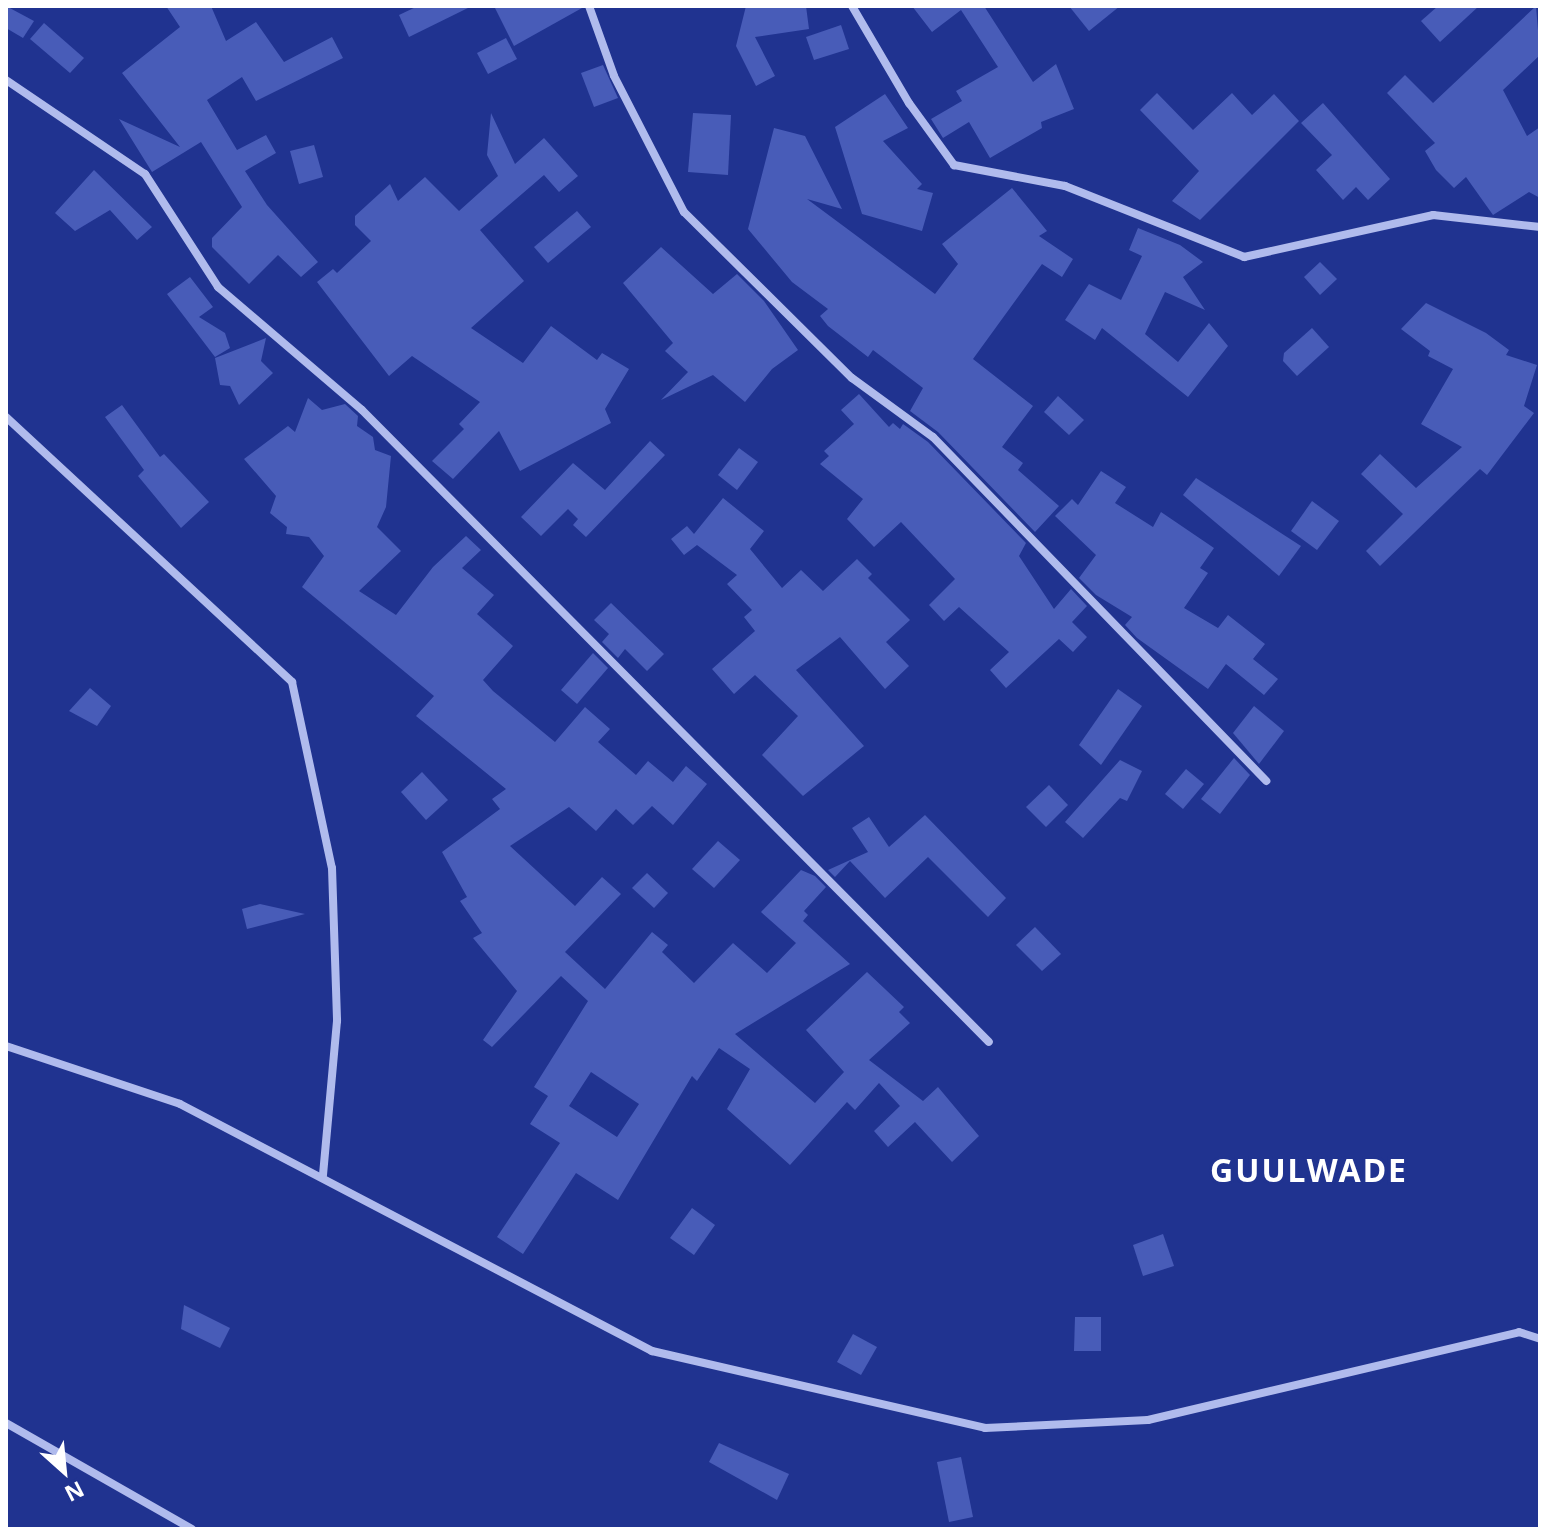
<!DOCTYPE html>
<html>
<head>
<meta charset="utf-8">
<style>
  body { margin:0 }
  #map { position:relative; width:1546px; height:1535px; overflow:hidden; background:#203390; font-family:"Noto Sans",sans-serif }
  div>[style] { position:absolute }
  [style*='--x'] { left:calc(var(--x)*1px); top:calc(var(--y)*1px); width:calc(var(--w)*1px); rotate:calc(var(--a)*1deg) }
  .building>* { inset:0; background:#485cb8 }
  .street>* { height:8px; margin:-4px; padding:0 4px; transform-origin:4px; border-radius:4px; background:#b0bbed }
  span { translate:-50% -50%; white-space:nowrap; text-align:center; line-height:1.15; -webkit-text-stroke:6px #203390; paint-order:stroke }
  .district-label { font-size:32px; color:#fff; font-weight:700; letter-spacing:2px }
  .frame { position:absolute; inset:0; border:8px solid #fff; pointer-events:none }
  .north { position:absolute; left:24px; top:1431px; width:80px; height:80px; -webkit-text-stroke:6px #203390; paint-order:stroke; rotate:153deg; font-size:22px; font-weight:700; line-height:32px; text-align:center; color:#fff }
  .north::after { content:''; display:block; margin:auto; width:28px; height:36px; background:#fff; clip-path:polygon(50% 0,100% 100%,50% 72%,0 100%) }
</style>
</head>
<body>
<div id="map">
  <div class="building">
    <i style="clip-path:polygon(6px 6px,34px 21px,23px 38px,6px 28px)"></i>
    <i style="clip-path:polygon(166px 6px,211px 6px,226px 41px,256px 22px,284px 62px,332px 37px,343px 58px,256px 101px,242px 77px,207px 100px,237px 150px,266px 135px,276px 153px,245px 171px,267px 205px,318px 262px,301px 277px,278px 255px,249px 284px,212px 247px,212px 238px,242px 207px,201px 142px,152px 172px,119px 119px,180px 147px,122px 73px,180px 27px)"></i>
    <i style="clip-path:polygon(418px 6px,472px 6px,409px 37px,399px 15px)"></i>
    <i style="clip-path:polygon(494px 6px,582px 6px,582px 8px,514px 46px)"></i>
    <i style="clip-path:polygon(746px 6px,806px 6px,809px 29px,755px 37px,775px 76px,756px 86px,736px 46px)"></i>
    <i style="clip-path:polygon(912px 6px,984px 6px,1033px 82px,1056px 64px,1074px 109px,1041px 122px,1042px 128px,990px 158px,969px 122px,943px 138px,931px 119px,962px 101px,956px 91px,998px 67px,961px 10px,932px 32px)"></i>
    <i style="clip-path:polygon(1069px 6px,1120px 6px,1089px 31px)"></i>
    <i style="clip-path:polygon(1438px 6px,1479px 6px,1440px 42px,1421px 21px)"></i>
    <i style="clip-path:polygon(1536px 6px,1540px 55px,1503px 90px,1527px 136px,1540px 127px,1540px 198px,1529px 192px,1493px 215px,1466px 177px,1454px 188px,1436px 170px,1425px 151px,1435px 143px,1387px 93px,1405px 75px,1433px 103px)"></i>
    <i style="clip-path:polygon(44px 23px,84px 58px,70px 73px,30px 39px)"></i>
    <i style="clip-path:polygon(841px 25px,849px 49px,814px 60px,806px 37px)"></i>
    <i style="clip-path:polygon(506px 38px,517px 59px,488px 74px,477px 53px)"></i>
    <i style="clip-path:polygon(603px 65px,618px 98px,594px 107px,581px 73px)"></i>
    <i style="clip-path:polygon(1157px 93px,1193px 130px,1232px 93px,1252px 115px,1274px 94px,1299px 121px,1200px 220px,1172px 201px,1199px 171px,1140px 110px)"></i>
    <i style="clip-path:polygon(885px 94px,908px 128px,883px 141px,922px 184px,917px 189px,933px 193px,922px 231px,862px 214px,835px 127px)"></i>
    <i style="clip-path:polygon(1323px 103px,1390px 179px,1368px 200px,1356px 187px,1343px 200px,1316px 170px,1332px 155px,1301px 123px)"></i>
    <i style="clip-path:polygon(491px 113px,515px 164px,544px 138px,578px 176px,559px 192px,544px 175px,480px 230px,524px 281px,471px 328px,523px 363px,551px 326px,597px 360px,602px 353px,629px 369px,605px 409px,611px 423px,520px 471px,499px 431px,453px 479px,432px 461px,464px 429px,459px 424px,480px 402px,412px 356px,389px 376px,317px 282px,333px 269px,337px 273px,371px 241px,355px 225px,355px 216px,390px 184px,398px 201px,425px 177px,459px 211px,498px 176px,487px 155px)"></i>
    <i style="clip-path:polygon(693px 113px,731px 115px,728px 175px,688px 172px)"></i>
    <i style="clip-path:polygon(774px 128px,805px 136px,842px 209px,807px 199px,935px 294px,958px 264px,942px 244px,1012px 188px,1047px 231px,1039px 236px,1073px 259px,1062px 277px,1042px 264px,973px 359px,1033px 406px,1002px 447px,1023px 463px,1018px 470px,1059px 506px,1035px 532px,938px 432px,910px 411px,923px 388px,873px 350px,868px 357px,828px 326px,820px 316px,828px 309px,792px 282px,748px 229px)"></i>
    <i style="clip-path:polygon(314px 145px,323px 177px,299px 184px,290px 151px)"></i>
    <i style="clip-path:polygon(94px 170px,152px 227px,137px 240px,110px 210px,75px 231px,55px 213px)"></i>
    <i style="clip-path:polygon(577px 211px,591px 227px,548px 263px,534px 247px)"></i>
    <i style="clip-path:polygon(1138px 228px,1180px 245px,1203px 262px,1183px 277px,1205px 310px,1165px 292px,1145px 334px,1178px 362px,1209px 323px,1228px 346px,1188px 397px,1102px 328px,1095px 340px,1065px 320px,1089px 284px,1121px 300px,1142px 256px,1129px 250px)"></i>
    <i style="clip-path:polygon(661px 247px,713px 294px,737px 274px,764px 301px,798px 350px,772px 369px,745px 402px,713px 375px,661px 400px,688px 372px,665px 351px,673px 343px,623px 283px)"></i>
    <i style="clip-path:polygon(1320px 262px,1337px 279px,1320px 295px,1304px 277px)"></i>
    <i style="clip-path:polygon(190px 277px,213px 307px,199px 317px,225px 333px,230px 348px,215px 357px,167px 294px)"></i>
    <i style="clip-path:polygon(1426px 303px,1486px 333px,1509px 350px,1506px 355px,1537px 365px,1524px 406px,1534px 413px,1487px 475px,1480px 469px,1380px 566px,1366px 551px,1403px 514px,1361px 474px,1380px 454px,1416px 488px,1462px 447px,1421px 424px,1453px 369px,1428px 356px,1430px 351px,1401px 329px)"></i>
    <i style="clip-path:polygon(1312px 328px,1329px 347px,1297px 376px,1283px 361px,1284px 353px)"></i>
    <i style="clip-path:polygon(266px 338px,261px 361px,273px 373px,239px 405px,230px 386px,220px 385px,215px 358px)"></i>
    <i style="clip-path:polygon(859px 394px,889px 427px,893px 423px,900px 429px,903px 424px,928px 442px,1026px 543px,1019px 556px,1054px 609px,1071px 589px,1087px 606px,1072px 622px,1087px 637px,1073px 652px,1059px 639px,1006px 688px,990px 670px,1009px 652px,959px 607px,944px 621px,929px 605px,955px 579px,901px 522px,874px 547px,847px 519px,863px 499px,820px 464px,829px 456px,824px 451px,854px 424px,841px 410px)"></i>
    <i style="clip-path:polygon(1058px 396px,1084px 420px,1069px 435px,1044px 412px)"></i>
    <i style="clip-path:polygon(evenodd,308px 398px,322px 410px,345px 404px,358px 416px,357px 426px,373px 437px,375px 450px,391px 456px,386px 507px,377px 527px,401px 551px,359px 591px,396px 615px,433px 567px,466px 536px,481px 550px,462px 568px,494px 595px,477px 614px,513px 646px,483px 680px,493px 691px,555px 742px,585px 707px,610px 729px,598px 742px,636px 775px,648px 761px,673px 782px,686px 766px,707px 784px,673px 825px,652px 806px,633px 825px,616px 809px,596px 831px,569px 807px,510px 846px,575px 906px,602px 877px,621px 894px,565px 952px,605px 989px,652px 932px,668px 945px,662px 952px,694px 983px,733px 943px,767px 973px,796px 943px,761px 912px,801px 870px,815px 876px,826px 887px,804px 911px,808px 915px,803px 921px,850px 964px,735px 1034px,815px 1103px,844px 1072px,806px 1030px,867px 972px,904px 1007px,899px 1012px,910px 1023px,869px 1060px,923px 1101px,938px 1087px,979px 1136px,952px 1162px,915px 1122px,888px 1147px,874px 1131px,900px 1106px,879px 1083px,855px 1110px,847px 1102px,790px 1165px,727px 1109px,750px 1069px,719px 1048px,697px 1081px,692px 1076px,618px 1200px,576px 1173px,523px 1254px,497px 1237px,560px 1143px,530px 1124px,548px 1096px,534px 1087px,588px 1001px,561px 976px,492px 1047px,483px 1040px,517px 991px,473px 938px,482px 933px,460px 901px,467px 897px,442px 852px,500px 809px,492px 799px,506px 789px,416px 716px,434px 696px,302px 587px,324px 556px,309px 537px,286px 534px,287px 527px,270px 513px,276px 496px,244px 459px,288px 426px,295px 432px,308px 398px,591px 1072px,639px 1104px,617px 1137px,569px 1106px,591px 1072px)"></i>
    <i style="clip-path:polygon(122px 405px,160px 457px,164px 454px,209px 502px,181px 528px,138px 476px,144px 470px,105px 417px)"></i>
    <i style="clip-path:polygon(650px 441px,665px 455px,586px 537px,573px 525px,578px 519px,568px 509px,541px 536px,521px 517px,573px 463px,605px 490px)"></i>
    <i style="clip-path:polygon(739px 448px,758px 462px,737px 490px,718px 475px)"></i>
    <i style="clip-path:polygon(1101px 471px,1126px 487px,1115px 503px,1153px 527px,1161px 512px,1214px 548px,1200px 568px,1208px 573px,1184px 608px,1218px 628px,1228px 615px,1265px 644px,1253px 659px,1278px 679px,1264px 695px,1226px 664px,1208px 689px,1137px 638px,1125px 625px,1132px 617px,1096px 595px,1079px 578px,1096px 555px,1055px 516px,1072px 499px,1078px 505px)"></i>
    <i style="clip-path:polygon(1196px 478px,1301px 546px,1279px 576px,1183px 495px)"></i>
    <i style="clip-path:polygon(723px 498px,764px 531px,750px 549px,782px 588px,801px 570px,823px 591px,857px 559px,872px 574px,868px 578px,910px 620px,886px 642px,909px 666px,885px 689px,840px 637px,796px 670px,864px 746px,803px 796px,762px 755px,798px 716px,755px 675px,734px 694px,712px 669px,755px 631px,744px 617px,752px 610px,727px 584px,737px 575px,697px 545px,684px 555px,671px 539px,687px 526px,694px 534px)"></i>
    <i style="clip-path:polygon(1312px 501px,1339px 521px,1317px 550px,1291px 531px)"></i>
    <i style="clip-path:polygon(611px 603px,664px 654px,647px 671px,625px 649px,618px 658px,602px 642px,609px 634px,594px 620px)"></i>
    <i style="clip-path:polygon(593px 653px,608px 668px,577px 704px,561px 690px)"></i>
    <i style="clip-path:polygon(90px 688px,111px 706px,97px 726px,69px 711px)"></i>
    <i style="clip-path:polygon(1118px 689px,1142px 706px,1101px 765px,1079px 745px)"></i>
    <i style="clip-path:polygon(1254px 706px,1284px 731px,1259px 764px,1233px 733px)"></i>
    <i style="clip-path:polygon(1234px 758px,1250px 775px,1220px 814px,1201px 799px)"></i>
    <i style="clip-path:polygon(1120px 760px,1142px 771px,1127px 801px,1120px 798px,1083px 838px,1065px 822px)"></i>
    <i style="clip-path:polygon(1186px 769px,1204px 784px,1183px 809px,1165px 794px)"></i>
    <i style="clip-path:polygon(422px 772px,448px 800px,426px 820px,401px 792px)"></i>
    <i style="clip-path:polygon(1049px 785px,1068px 805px,1046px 827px,1026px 807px)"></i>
    <i style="clip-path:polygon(925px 815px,1006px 898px,988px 917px,928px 857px,885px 898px,850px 861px,835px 877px,828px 870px,868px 852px,852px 828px,869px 817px,889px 847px)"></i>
    <i style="clip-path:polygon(718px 841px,740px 860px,714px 888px,692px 869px)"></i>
    <i style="clip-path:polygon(647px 873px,668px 893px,654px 908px,632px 888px)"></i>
    <i style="clip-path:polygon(260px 904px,305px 914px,247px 929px,242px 909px)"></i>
    <i style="clip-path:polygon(1035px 927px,1061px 954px,1042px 971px,1016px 945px)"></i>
    <i style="clip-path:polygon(692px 1208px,715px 1225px,694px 1255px,670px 1238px)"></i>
    <i style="clip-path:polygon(1163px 1234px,1174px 1266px,1143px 1276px,1133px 1245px)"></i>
    <i style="clip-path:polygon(184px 1305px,230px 1328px,220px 1348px,181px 1329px)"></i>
    <i style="clip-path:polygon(1075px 1317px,1101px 1317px,1101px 1351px,1074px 1351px)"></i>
    <i style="clip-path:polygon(853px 1334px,877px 1347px,861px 1375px,837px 1362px)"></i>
    <i style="clip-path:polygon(719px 1443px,789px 1474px,777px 1500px,709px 1462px)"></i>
    <i style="clip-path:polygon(961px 1457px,973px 1517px,949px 1522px,937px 1462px)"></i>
  </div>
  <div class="street">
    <i style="--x:589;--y:6;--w:74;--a:70.3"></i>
    <i style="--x:614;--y:76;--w:153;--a:62.8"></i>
    <i style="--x:684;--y:212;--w:236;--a:44.7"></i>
    <i style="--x:852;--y:378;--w:100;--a:36.1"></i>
    <i style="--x:933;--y:437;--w:479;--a:45.9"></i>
    <i style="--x:852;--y:6;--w:113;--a:59.6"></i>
    <i style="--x:909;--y:103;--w:77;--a:54"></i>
    <i style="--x:954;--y:165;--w:113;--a:10.7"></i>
    <i style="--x:1065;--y:186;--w:193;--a:21.6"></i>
    <i style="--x:1244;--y:257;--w:194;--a:-12.5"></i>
    <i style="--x:1433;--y:215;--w:108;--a:6.4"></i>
    <i style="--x:6;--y:80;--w:168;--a:34.1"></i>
    <i style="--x:145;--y:174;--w:135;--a:57.1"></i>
    <i style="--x:218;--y:287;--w:189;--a:40.5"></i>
    <i style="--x:362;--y:410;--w:890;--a:45.23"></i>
    <i style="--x:6;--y:417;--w:390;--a:42.8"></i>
    <i style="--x:292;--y:682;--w:190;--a:77.9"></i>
    <i style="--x:332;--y:868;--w:153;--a:88.1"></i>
    <i style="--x:337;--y:1021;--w:155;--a:95.2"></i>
    <i style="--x:6;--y:1046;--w:183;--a:18.4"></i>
    <i style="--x:180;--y:1104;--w:533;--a:27.62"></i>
    <i style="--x:652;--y:1351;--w:342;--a:13"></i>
    <i style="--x:985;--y:1428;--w:163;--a:-2.8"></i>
    <i style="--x:1148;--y:1420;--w:381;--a:-13.3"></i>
    <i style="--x:1519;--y:1332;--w:22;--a:18"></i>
    <i style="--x:6;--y:1423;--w:214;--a:29.7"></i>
  </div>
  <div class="district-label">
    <span style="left:1309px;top:1170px">GUULWADE</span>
  </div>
  <div class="frame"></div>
  <div class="north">N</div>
</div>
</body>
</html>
